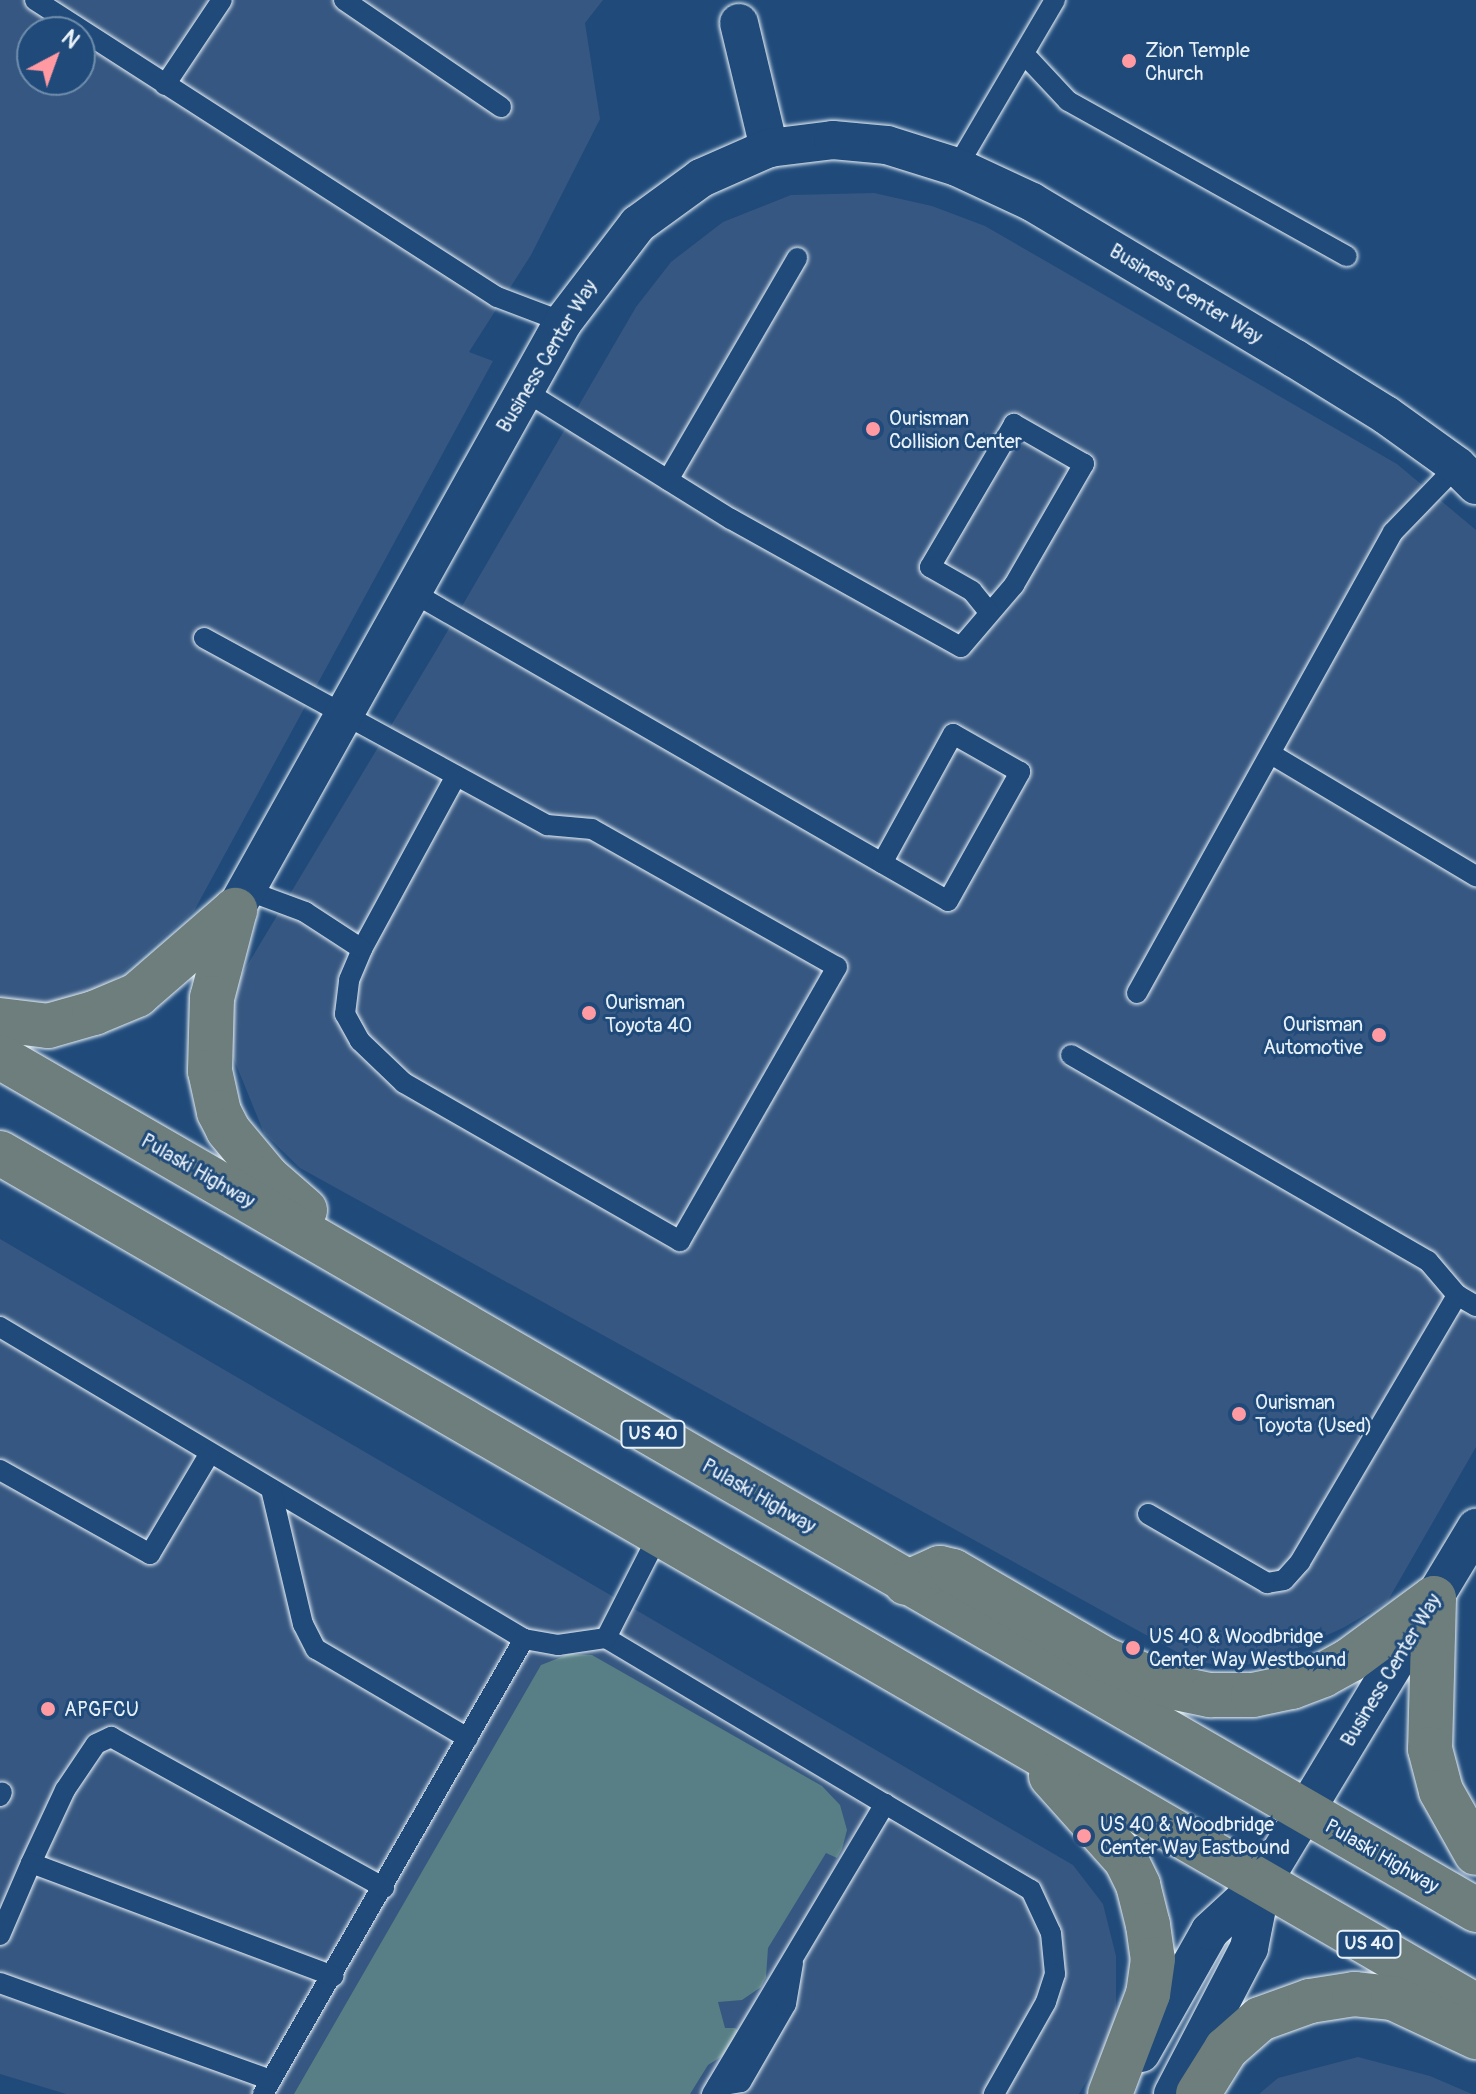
<!DOCTYPE html>
<html>
<head>
<meta charset="utf-8">
<style>
  body { margin:0 }
  #map { position:relative; width:1476px; height:2094px; overflow:hidden; background:#1f4a7a; font-family:Pangolin,sans-serif }
  div>[style] { position:absolute }
  [style*='--x'] { left:calc(var(--x)*1px); top:calc(var(--y)*1px); width:calc(var(--w)*1px); rotate:calc(var(--a)*1deg) }
  .built>* { inset:0; background:#365781 }
  .green>* { inset:0; background:#587f85 }
  .roads { filter:drop-shadow(0 0 2px #e8f1f8) drop-shadow(0 0 2px #e8f1f8) }
  .service>* { height:20px; margin:-10px; padding:0 10px; transform-origin:10px; border-radius:10px; background:#1f4a7a }
  .minor>* { height:38px; margin:-19px; padding:0 19px; transform-origin:19px; border-radius:19px; background:#1f4a7a }
  .trunk>* { height:44px; margin:-22px; padding:0 22px; transform-origin:22px; border-radius:22px; background:#6d7e7c }
  .dots>* { width:22px; height:22px; translate:-50% -50%; box-sizing:border-box; border:4px solid #1f4a7a; border-radius:50% }
  span { translate:-50% -50%; white-space:nowrap; text-align:center; line-height:1.15; -webkit-text-stroke:6px #1f4a7a; paint-order:stroke }
  .shield-label span { padding:2px 6px; background:#1f4a7a; border:2px solid; border-radius:6px; -webkit-text-stroke-width:0 }
  .shield-label { font-size:18px; color:#e8f1f8; font-weight:700 }
  .poi-label { font-size:20px; color:#e8f1f8 }
  .left { translate:0 -50%; text-align:left }
  .right { translate:-100% -50%; text-align:right }
  .street-label { font-size:20px; color:#e8f1f8 }
  .north { position:absolute; left:16px; top:16px; width:80px; height:80px; box-sizing:border-box; background:#1f4a7a; border:2px solid #6f8dac; border-radius:50%; rotate:41deg; font-size:22px; font-weight:700; line-height:32px; text-align:center; color:#e8f1f8 }
  .north::after { content:''; display:block; margin:auto; width:28px; height:36px; background:#ff9aa2; clip-path:polygon(50% 0,100% 100%,50% 72%,0 100%) }
</style>
</head>
<body>
<div id="map">
  <div class="built">
    <i style="clip-path:polygon(evenodd,0 0,603px 0,585px 23px,600px 119px,531px 255px,469px 352px,493px 361px,194px 911px,107px 986px,68px 1001px,19px 1006px,0 1000px,0 0,32px 32px,80px 32px,80px 80px,32px 80px,32px 32px)"></i>
    <i style="clip-path:polygon(874px 193px,932px 206px,985px 226px,1397px 464px,1476px 530px,1476px 1447px,1387px 1602px,1343px 1628px,1291px 1651px,1241px 1667px,1195px 1662px,300px 1168px,264px 1133px,233px 1057px,231px 1023px,239px 979px,437px 649px,636px 307px,671px 262px,723px 222px,791px 195px)"></i>
    <i style="clip-path:polygon(0 1239px,1073px 1865px,1103px 1904px,1116px 1956px,1116px 2030px,1079px 2094px,66px 2094px,0 2074px)"></i>
    <i style="clip-path:polygon(1358px 2057px,1430px 2076px,1472px 2094px,1259px 2094px,1278px 2078px)"></i>
  </div>
  <div class="green">
    <i style="clip-path:polygon(569px 1654px,592px 1655px,822px 1786px,840px 1805px,847px 1830px,842px 1849px,837px 1858px,826px 1853px,768px 1948px,766px 1977px,761px 1987px,742px 2000px,718px 2002px,725px 2028px,735px 2028px,739px 2032px,727px 2053px,708px 2065px,690px 2094px,294px 2094px,541px 1665px)"></i>
  </div>
  <div class="roads">
    <div class="service">
      <i style="--x:35;--y:0;--w:549;--a:32.74"></i>
      <i style="--x:497;--y:297;--w:71;--a:20.7"></i>
      <i style="--x:344;--y:0;--w:190;--a:34.3"></i>
      <i style="--x:1024;--y:54;--w:64;--a:46.9"></i>
      <i style="--x:1068;--y:101;--w:319;--a:29.1"></i>
      <i style="--x:165;--y:85;--w:102;--a:-56.2"></i>
      <i style="--x:957;--y:167;--w:194;--a:-59.6"></i>
      <i style="--x:525;--y:391;--w:243;--a:31.9"></i>
      <i style="--x:731;--y:519;--w:263;--a:29.1"></i>
      <i style="--x:961;--y:647;--w:82;--a:-49.5"></i>
      <i style="--x:1014;--y:585;--w:140;--a:-60"></i>
      <i style="--x:1084;--y:464;--w:81;--a:-150.3"></i>
      <i style="--x:1014;--y:424;--w:166;--a:120.4"></i>
      <i style="--x:930;--y:567;--w:48;--a:29.7"></i>
      <i style="--x:972;--y:591;--w:27;--a:51"></i>
      <i style="--x:668;--y:480;--w:257;--a:-59.8"></i>
      <i style="--x:412;--y:592;--w:543;--a:29.97"></i>
      <i style="--x:882;--y:863;--w:76;--a:29.9"></i>
      <i style="--x:948;--y:901;--w:148;--a:-60.8"></i>
      <i style="--x:1020;--y:772;--w:77;--a:-150.4"></i>
      <i style="--x:953;--y:734;--w:147;--a:118.8"></i>
      <i style="--x:204;--y:638;--w:391;--a:28.6"></i>
      <i style="--x:547;--y:825;--w:45;--a:5.1"></i>
      <i style="--x:592;--y:829;--w:281;--a:29.4"></i>
      <i style="--x:837;--y:967;--w:316;--a:119.8"></i>
      <i style="--x:680;--y:1241;--w:318;--a:-150.2"></i>
      <i style="--x:404;--y:1083;--w:61;--a:-136.3"></i>
      <i style="--x:360;--y:1041;--w:31;--a:-119"></i>
      <i style="--x:345;--y:1014;--w:34;--a:-83"></i>
      <i style="--x:349;--y:980;--w:34;--a:-67"></i>
      <i style="--x:362;--y:949;--w:197;--a:-61.5"></i>
      <i style="--x:1271;--y:754;--w:239;--a:30.8"></i>
      <i style="--x:246;--y:890;--w:63;--a:20.4"></i>
      <i style="--x:305;--y:912;--w:68;--a:33"></i>
      <i style="--x:1137;--y:993;--w:527;--a:-60.96"></i>
      <i style="--x:1393;--y:532;--w:92;--a:-45.9"></i>
      <i style="--x:1071;--y:1055;--w:412;--a:30"></i>
      <i style="--x:1428;--y:1261;--w:45;--a:49.5"></i>
      <i style="--x:1457;--y:1295;--w:22;--a:30"></i>
      <i style="--x:0;--y:1327;--w:610;--a:30.77"></i>
      <i style="--x:524;--y:1639;--w:525;--a:119.84"></i>
      <i style="--x:0;--y:1470;--w:172;--a:29.2"></i>
      <i style="--x:150;--y:1554;--w:117;--a:-59.3"></i>
      <i style="--x:271;--y:1489;--w:139;--a:76.7"></i>
      <i style="--x:303;--y:1624;--w:28;--a:63"></i>
      <i style="--x:316;--y:1649;--w:176;--a:30.4"></i>
      <i style="--x:1148;--y:1514;--w:138;--a:30.1"></i>
      <i style="--x:1267;--y:1583;--w:17;--a:-10"></i>
      <i style="--x:1284;--y:1580;--w:24;--a:-48"></i>
      <i style="--x:1300;--y:1562;--w:310;--a:-59.5"></i>
      <i style="--x:606;--y:1638;--w:325;--a:30.8"></i>
      <i style="--x:524;--y:1639;--w:35;--a:10"></i>
      <i style="--x:558;--y:1645;--w:49;--a:-8.3"></i>
      <i style="--x:606;--y:1638;--w:117;--a:-63"></i>
      <i style="--x:0;--y:1796;--w:4;--a:-63"></i>
      <i style="--x:31;--y:1863;--w:81;--a:-65"></i>
      <i style="--x:65;--y:1790;--w:55;--a:-56"></i>
      <i style="--x:96;--y:1744;--w:17;--a:-25"></i>
      <i style="--x:111;--y:1737;--w:312;--a:28.9"></i>
      <i style="--x:0;--y:1935;--w:78;--a:-66.7"></i>
      <i style="--x:31;--y:1863;--w:323;--a:20.5"></i>
      <i style="--x:0;--y:1983;--w:288;--a:19.7"></i>
      <i style="--x:717;--y:2086;--w:24;--a:-9"></i>
      <i style="--x:741;--y:2082;--w:90;--a:-60"></i>
      <i style="--x:786;--y:2004;--w:42;--a:-80.3"></i>
      <i style="--x:712;--y:2094;--w:338;--a:-59.2"></i>
      <i style="--x:885;--y:1804;--w:169;--a:30.5"></i>
      <i style="--x:1031;--y:1890;--w:47;--a:65.1"></i>
      <i style="--x:1051;--y:1933;--w:41;--a:84.4"></i>
      <i style="--x:1055;--y:1974;--w:29;--a:108"></i>
      <i style="--x:1046;--y:2002;--w:106;--a:119.5"></i>
    </div>
    <div class="minor">
      <i style="--x:739;--y:23;--w:129;--a:76.5"></i>
      <i style="--x:235;--y:910;--w:673;--a:-60.85"></i>
      <i style="--x:563;--y:322;--w:123;--a:-52.6"></i>
      <i style="--x:638;--y:224;--w:78;--a:-36.1"></i>
      <i style="--x:701;--y:178;--w:74;--a:-23.8"></i>
      <i style="--x:769;--y:148;--w:64;--a:-7.1"></i>
      <i style="--x:833;--y:140;--w:54;--a:5.3"></i>
      <i style="--x:887;--y:145;--w:73;--a:17.4"></i>
      <i style="--x:957;--y:167;--w:83;--a:25"></i>
      <i style="--x:1032;--y:202;--w:305;--a:30.8"></i>
      <i style="--x:1294;--y:358;--w:108;--a:31.8"></i>
      <i style="--x:1386;--y:415;--w:87;--a:35.7"></i>
      <i style="--x:1457;--y:466;--w:27;--a:45"></i>
      <i style="--x:1141;--y:2053;--w:140;--a:-60.5"></i>
      <i style="--x:1210;--y:1931;--w:71;--a:-42.7"></i>
      <i style="--x:1262;--y:1883;--w:415;--a:-58.9"></i>
      <i style="--x:1173;--y:2094;--w:165;--a:-62.5"></i>
      <i style="--x:1249;--y:1948;--w:66;--a:-78.7"></i>
    </div>
    <div class="trunk">
      <i style="--x:235;--y:910;--w:91;--a:104.6"></i>
      <i style="--x:212;--y:998;--w:73;--a:91.6"></i>
      <i style="--x:210;--y:1071;--w:42;--a:77.6"></i>
      <i style="--x:219;--y:1112;--w:20;--a:63"></i>
      <i style="--x:228;--y:1130;--w:62;--a:50.2"></i>
      <i style="--x:268;--y:1178;--w:49;--a:40.9"></i>
      <i style="--x:0;--y:1020;--w:48;--a:7.1"></i>
      <i style="--x:48;--y:1026;--w:48;--a:-15.8"></i>
      <i style="--x:94;--y:1013;--w:47;--a:-22.7"></i>
      <i style="--x:137;--y:995;--w:130;--a:-40.9"></i>
      <i style="--x:0;--y:1057;--w:1705;--a:30.02"></i>
      <i style="--x:0;--y:1153;--w:1705;--a:30.02"></i>
      <i style="--x:906;--y:1583;--w:37;--a:-24"></i>
      <i style="--x:940;--y:1568;--w:13;--a:13"></i>
      <i style="--x:953;--y:1571;--w:177;--a:30.2"></i>
      <i style="--x:1106;--y:1660;--w:75;--a:21.8"></i>
      <i style="--x:1176;--y:1688;--w:35;--a:12"></i>
      <i style="--x:1210;--y:1695;--w:43;--a:0"></i>
      <i style="--x:1253;--y:1695;--w:40;--a:-12"></i>
      <i style="--x:1292;--y:1687;--w:33;--a:-21"></i>
      <i style="--x:1323;--y:1675;--w:31;--a:-29"></i>
      <i style="--x:1350;--y:1660;--w:104;--a:-36.4"></i>
      <i style="--x:1434;--y:1598;--w:151;--a:91.5"></i>
      <i style="--x:1430;--y:1749;--w:43;--a:75.3"></i>
      <i style="--x:1441;--y:1791;--w:71;--a:60.6"></i>
      <i style="--x:1051;--y:1776;--w:113;--a:48.2"></i>
      <i style="--x:1126;--y:1860;--w:28;--a:64"></i>
      <i style="--x:1138;--y:1885;--w:41;--a:76"></i>
      <i style="--x:1148;--y:1925;--w:34;--a:82"></i>
      <i style="--x:1153;--y:1959;--w:35;--a:98"></i>
      <i style="--x:1148;--y:1994;--w:107;--a:110.8"></i>
      <i style="--x:1198;--y:2094;--w:53;--a:-58.1"></i>
      <i style="--x:1226;--y:2049;--w:45;--a:-41.4"></i>
      <i style="--x:1260;--y:2019;--w:53;--a:-19.8"></i>
      <i style="--x:1310;--y:2001;--w:45;--a:-9"></i>
      <i style="--x:1354;--y:1994;--w:39;--a:6"></i>
      <i style="--x:1393;--y:1998;--w:92;--a:25.2"></i>
    </div>
  </div>
  <div class="dots">
    <i style="left:1129px;top:61px;background:#ff9aa2"></i>
    <i style="left:873px;top:429px;background:#ff9aa2"></i>
    <i style="left:589px;top:1013px;background:#ff9aa2"></i>
    <i style="left:1379px;top:1035px;background:#ff9aa2"></i>
    <i style="left:1239px;top:1414px;background:#ff9aa2"></i>
    <i style="left:1133px;top:1648px;background:#ff9aa2"></i>
    <i style="left:48px;top:1709px;background:#ff9aa2"></i>
    <i style="left:1084px;top:1836px;background:#ff9aa2"></i>
  </div>
  <div class="shield-label">
    <span style="left:653px;top:1434px">US 40</span>
    <span style="left:1369px;top:1944px">US 40</span>
  </div>
  <div class="poi-label">
    <span class="left" style="left:1145px;top:62px">Zion Temple<br>Church</span>
    <span class="left" style="left:889px;top:430px">Ourisman<br>Collision Center</span>
    <span class="left" style="left:605px;top:1014px">Ourisman<br>Toyota 40</span>
    <span class="right" style="left:1363px;top:1036px">Ourisman<br>Automotive</span>
    <span class="left" style="left:1255px;top:1414px">Ourisman<br>Toyota (Used)</span>
    <span class="left" style="left:1149px;top:1648px">US 40 &amp; Woodbridge<br>Center Way Westbound</span>
    <span class="left" style="left:64px;top:1709px">APGFCU</span>
    <span class="left" style="left:1100px;top:1836px">US 40 &amp; Woodbridge<br>Center Way Eastbound</span>
  </div>
  <div class="street-label">
    <span style="left:1186px;top:294px;rotate:31deg">Business Center Way</span>
    <span style="left:547px;top:356px;rotate:-59deg">Business Center Way</span>
    <span style="left:198px;top:1171px;rotate:30deg">Pulaski Highway</span>
    <span style="left:759px;top:1496px;rotate:30deg">Pulaski Highway</span>
    <span style="left:1391px;top:1670px;rotate:-59deg">Business Center Way</span>
    <span style="left:1382px;top:1856px;rotate:30deg">Pulaski Highway</span>
  </div>
  <div class="north">N</div>
</div>
</body>
</html>
